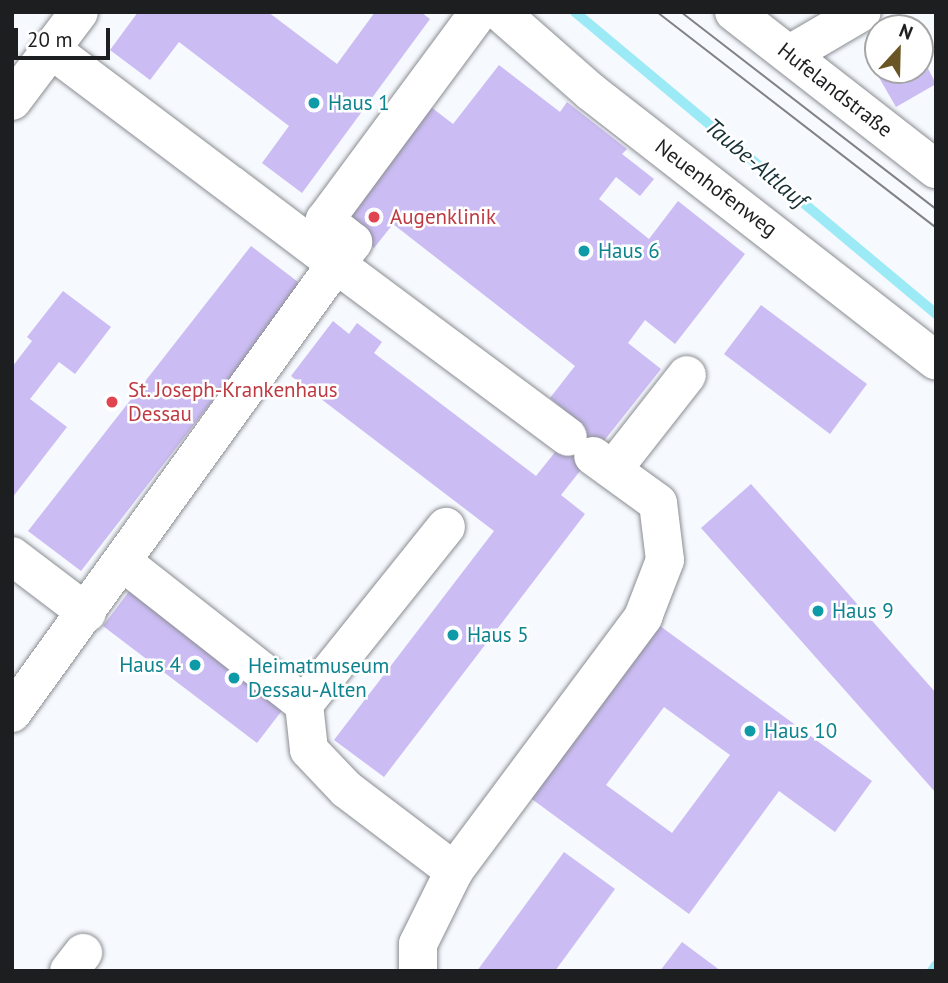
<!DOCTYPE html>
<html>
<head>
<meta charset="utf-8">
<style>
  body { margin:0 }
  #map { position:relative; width:948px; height:983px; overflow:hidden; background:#f6f9fe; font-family:"PT Sans",sans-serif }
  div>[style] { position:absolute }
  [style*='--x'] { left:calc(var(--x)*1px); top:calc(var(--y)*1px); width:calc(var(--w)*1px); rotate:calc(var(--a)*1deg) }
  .stream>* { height:10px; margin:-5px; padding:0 5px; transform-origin:5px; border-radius:5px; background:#9deaf7 }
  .building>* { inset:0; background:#cbbcf3 }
  .roads { filter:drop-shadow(0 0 2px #8a8d91) drop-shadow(0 0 2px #8a8d91) }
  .minor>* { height:38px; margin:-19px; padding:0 19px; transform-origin:19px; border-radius:19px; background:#fff }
  .tram>* { height:2px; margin:-1px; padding:0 1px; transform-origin:1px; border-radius:1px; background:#808285 }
  .dots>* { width:19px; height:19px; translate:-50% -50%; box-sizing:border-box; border:4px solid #fff; border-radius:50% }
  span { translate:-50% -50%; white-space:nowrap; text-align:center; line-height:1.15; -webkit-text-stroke:5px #fff; paint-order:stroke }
  .street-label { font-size:21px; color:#1d1e20 }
  .culture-label { font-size:21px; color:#0d838f }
  .left { translate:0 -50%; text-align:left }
  .right { translate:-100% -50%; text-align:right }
  .health-label { font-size:21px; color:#be3a42 }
  .water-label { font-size:23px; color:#162f33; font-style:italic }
  .frame { position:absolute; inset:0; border:14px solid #1d1e20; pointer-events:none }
  .north { position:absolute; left:864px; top:14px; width:70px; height:70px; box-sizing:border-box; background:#fff; border:2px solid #a5a5a6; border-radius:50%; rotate:22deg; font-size:19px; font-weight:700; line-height:28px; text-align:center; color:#1d1e20 }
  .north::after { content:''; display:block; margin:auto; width:24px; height:32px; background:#6a5624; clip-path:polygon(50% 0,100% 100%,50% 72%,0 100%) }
  .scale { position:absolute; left:14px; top:28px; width:96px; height:32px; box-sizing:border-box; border:4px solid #1d1e20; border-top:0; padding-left:9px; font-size:21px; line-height:24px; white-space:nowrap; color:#1d1e20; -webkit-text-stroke:5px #fff; paint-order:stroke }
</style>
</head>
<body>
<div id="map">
  <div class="stream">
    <i style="--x:575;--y:12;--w:471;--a:39.9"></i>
    <i style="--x:932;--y:971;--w:7;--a:-56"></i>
  </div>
  <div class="building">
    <i style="clip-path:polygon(138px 12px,268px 12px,337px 64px,375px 12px,421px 12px,430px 19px,302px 193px,262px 163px,289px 126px,179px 42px,150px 80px,110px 50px)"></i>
    <i style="clip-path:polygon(878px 48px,878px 70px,920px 70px,920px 53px,936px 84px,896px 107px,866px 55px)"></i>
    <i style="clip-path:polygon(499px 65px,560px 112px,567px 102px,627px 149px,622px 154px,654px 179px,640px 196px,616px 177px,599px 199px,649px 239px,678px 201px,745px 254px,675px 344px,645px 320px,628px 343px,661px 369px,561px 495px,585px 514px,384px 777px,334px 740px,494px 531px,291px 376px,333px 321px,349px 334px,357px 323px,382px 342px,374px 353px,536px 476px,579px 422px,550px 398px,575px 366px,393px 224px,374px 248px,340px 221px,431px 107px,453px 124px)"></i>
    <i style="clip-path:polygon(251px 246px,302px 285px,81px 571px,28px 531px)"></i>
    <i style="clip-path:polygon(63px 291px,111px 327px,75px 374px,59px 362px,30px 399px,67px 427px,12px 498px,12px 367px,32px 341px,27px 337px)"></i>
    <i style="clip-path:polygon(761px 305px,867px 384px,830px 434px,724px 354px)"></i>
    <i style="clip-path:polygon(751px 484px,936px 693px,936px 793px,701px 528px)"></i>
    <i style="clip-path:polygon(133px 586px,287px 704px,257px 743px,103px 626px)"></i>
    <i style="clip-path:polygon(evenodd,656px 623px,872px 781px,835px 832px,779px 791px,689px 914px,529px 797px,656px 623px,664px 707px,730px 755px,672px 833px,606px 785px,664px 707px)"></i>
    <i style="clip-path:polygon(564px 852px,615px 889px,555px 971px,477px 971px)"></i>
    <i style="clip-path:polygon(682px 942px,721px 971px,660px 971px)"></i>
  </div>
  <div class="roads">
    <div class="minor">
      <i style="--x:500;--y:12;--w:121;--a:41.3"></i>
      <i style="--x:591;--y:92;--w:437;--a:37.9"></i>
      <i style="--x:734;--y:12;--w:256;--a:37.9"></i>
      <i style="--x:52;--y:50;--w:356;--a:37"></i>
      <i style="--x:336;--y:264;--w:28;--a:-52"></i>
      <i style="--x:353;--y:242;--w:36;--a:-142"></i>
      <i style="--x:325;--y:220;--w:259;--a:-53.5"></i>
      <i style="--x:790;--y:54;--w:83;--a:-30.3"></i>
      <i style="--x:12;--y:101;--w:111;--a:-53"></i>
      <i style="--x:614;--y:468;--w:118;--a:-51.9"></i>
      <i style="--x:12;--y:556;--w:94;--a:37.2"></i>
      <i style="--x:124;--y:563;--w:229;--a:38.1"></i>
      <i style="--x:304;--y:704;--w:46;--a:83.8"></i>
      <i style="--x:309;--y:750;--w:54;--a:46.5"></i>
      <i style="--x:346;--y:789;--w:136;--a:37.2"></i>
      <i style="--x:304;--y:704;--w:227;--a:-51.3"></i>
      <i style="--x:12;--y:713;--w:554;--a:-54.19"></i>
      <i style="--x:336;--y:264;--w:289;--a:36.7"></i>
      <i style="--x:69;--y:971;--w:23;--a:-52"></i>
      <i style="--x:418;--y:971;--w:27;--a:-90"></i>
      <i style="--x:418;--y:944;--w:81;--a:-63.7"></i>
      <i style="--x:454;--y:871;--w:317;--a:-53.3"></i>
      <i style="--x:643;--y:617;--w:61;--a:-68.9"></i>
      <i style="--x:665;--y:560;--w:57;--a:-97"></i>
      <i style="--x:658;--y:503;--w:80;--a:-144.1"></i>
    </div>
  </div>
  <div class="tram">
    <i style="--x:657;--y:12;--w:353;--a:37.7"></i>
    <i style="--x:681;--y:12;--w:322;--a:37.7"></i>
  </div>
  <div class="dots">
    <i style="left:314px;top:103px;background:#0f9aa8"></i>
    <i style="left:374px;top:217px;background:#e0444e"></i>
    <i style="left:584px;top:251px;background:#0f9aa8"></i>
    <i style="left:112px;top:402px;background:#e0444e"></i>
    <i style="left:818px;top:611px;background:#0f9aa8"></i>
    <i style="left:453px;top:635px;background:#0f9aa8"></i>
    <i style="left:195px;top:665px;background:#0f9aa8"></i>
    <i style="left:234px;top:678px;background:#0f9aa8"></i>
    <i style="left:750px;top:731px;background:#0f9aa8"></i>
  </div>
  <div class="street-label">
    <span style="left:835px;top:90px;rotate:38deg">Hufelandstraße</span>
    <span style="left:716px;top:188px;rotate:37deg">Neuenhofenweg</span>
  </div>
  <div class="culture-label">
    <span class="left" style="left:328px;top:103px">Haus 1</span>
    <span class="left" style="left:598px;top:251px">Haus 6</span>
    <span class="left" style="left:832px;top:611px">Haus 9</span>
    <span class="left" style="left:467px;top:635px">Haus 5</span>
    <span class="right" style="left:181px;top:665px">Haus 4</span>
    <span class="left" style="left:248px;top:678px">Heimatmuseum<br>Dessau-Alten</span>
    <span class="left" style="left:764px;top:731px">Haus 10</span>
  </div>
  <div class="health-label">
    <span class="left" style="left:390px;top:217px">Augenklinik</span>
    <span class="left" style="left:128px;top:402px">St. Joseph-Krankenhaus<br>Dessau</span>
  </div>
  <div class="water-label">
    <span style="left:756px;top:163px;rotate:40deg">Taube-Altlauf</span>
  </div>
  <div class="frame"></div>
  <div class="north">N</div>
  <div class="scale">20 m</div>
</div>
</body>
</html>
